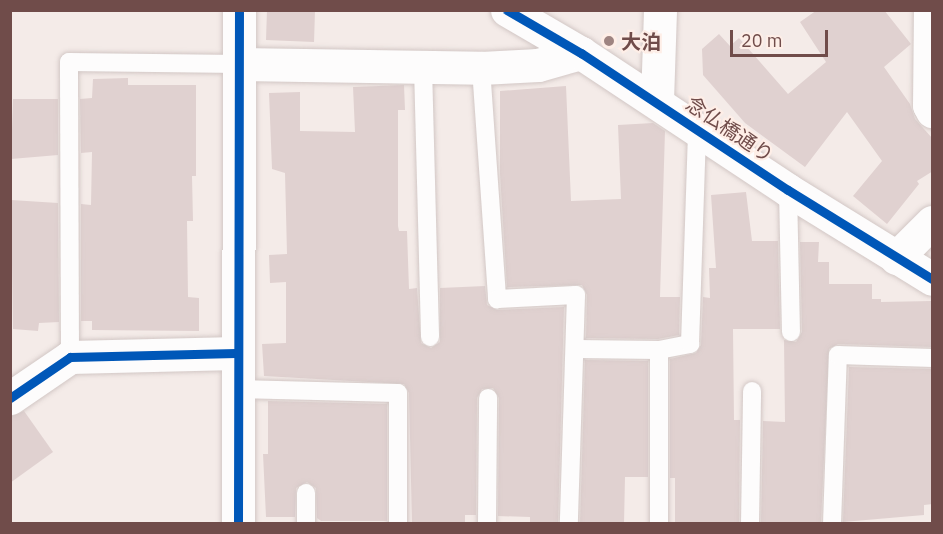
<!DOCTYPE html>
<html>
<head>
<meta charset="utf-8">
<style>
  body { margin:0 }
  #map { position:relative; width:943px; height:534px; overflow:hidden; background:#f4ebe8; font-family:"IBM Plex Sans","Noto Sans JP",sans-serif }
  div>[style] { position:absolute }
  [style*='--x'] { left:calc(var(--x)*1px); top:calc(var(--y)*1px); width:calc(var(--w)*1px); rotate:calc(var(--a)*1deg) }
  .building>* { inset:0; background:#e0d1d0 }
  .roads { filter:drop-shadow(0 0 2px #d2c7c5) drop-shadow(0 0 2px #d2c7c5) }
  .service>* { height:18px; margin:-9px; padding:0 9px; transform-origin:9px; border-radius:9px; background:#fdfcfc }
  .minor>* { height:33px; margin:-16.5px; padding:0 16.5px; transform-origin:16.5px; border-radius:16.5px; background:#fdfcfc }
  .tertiary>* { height:33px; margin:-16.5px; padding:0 16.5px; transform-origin:16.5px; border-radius:16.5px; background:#fdfcfc }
  .cycleway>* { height:9px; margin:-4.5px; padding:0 4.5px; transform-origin:4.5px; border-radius:4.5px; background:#0057b8 }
  .dots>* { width:16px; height:16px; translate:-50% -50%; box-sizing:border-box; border:3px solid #feeee7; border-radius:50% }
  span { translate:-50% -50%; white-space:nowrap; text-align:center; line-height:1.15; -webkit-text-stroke:4.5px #feeee7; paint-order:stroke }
  .poi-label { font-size:20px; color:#704c4a; font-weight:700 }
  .left { translate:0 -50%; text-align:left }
  .street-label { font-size:20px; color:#704c4a }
  .frame { position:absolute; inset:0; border:12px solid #704c4a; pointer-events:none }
  .scale { position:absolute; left:730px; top:30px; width:98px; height:27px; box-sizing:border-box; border:3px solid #704c4a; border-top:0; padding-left:8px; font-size:18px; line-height:21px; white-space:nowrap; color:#704c4a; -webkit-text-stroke:4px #feeee7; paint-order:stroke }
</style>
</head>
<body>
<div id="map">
  <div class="building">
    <i style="clip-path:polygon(267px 10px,315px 10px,314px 42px,266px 40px)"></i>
    <i style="clip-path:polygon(817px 10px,884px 10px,911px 44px,884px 67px,910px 104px,915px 119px,933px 139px,933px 171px,917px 181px,919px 184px,887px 224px,853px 196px,882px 161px,847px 112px,805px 167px,745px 123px,703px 75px,702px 49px,719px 34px,730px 46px,739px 38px,788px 94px,826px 62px,800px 22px)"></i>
    <i style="clip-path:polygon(128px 78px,128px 85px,196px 85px,196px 176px,192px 176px,193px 221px,187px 221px,188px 297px,199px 298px,199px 331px,92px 330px,92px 321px,81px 321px,81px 204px,91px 205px,92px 152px,81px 153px,80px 99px,92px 98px,93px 79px)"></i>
    <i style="clip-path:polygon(404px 85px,405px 110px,398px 110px,398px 226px,399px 231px,407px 231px,409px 289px,417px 288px,421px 343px,431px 348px,440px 342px,440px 288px,485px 286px,487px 305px,497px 310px,564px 307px,558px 524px,530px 524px,530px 517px,498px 516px,499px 398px,493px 388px,482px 389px,477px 398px,476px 515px,465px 515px,465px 524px,412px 524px,409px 393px,404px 384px,264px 376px,262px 344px,286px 343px,286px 282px,270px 283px,269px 255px,287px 254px,285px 173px,272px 169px,269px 93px,300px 92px,300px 131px,355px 132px,353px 87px)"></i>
    <i style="clip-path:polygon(566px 86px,571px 201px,621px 199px,618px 125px,653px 123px,665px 131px,660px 297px,680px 297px,679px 335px,658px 339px,586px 338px,587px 295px,582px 285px,507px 287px,500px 174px,500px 91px)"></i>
    <i style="clip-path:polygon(13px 99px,58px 99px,58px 155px,11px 159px)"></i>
    <i style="clip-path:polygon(746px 192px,752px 241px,778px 241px,780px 329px,733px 329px,734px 420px,740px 420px,739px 524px,675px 524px,675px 478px,670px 478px,670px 359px,696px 353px,701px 345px,703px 297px,710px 298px,709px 268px,716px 268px,711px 195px)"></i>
    <i style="clip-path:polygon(11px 200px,58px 203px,59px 322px,39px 323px,38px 331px,13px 329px)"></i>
    <i style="clip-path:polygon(800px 242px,819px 242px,818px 262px,829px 262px,829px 284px,872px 284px,872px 299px,881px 299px,881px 302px,932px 301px,933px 347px,838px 344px,829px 349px,821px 522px,761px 524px,763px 421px,785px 422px,784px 340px,796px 342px,802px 332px)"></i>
    <i style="clip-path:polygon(585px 360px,648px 361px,648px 477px,625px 477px,624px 524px,580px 524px)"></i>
    <i style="clip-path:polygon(849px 367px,933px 369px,933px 504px,924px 505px,924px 515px,843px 522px)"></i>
    <i style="clip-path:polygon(268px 401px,387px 404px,387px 521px,321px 521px,317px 518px,316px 488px,307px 482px,296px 488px,295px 517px,266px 517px,263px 454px,268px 454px)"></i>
    <i style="clip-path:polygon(24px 411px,53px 452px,10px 483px,10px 417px)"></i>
  </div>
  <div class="roads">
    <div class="service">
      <i style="--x:423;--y:67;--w:270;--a:88.5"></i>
      <i style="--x:481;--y:68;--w:232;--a:86"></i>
      <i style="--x:497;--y:299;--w:79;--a:-2.9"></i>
      <i style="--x:576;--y:295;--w:229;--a:91.8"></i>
      <i style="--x:788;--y:190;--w:142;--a:88.8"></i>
      <i style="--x:576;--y:349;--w:83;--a:0.7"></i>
      <i style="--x:659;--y:350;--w:32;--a:-11"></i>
      <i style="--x:690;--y:344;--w:216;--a:-88.1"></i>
      <i style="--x:70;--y:357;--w:295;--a:-90.2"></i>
      <i style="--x:69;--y:62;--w:170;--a:0.7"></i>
      <i style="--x:236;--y:389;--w:162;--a:1.4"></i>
      <i style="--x:398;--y:393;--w:131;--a:90"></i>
      <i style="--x:306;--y:493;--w:31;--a:90"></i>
      <i style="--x:487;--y:524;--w:126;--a:-89.5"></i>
      <i style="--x:659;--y:524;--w:174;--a:-90"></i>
      <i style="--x:750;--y:524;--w:133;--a:-89.1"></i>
      <i style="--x:832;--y:524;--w:169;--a:-88"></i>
      <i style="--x:838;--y:355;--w:94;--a:1.8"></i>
    </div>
    <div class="minor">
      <i style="--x:930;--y:10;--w:95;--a:90.6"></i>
      <i style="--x:929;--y:105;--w:7;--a:63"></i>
      <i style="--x:239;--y:64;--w:242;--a:0.9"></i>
      <i style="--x:481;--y:68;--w:57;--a:-3"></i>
      <i style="--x:538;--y:65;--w:45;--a:-15.6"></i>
      <i style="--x:657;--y:101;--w:91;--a:-88.1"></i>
      <i style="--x:896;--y:258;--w:51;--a:-45"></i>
      <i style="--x:10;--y:398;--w:73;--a:-34.3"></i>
      <i style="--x:70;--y:357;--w:166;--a:-1.4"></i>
      <i style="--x:238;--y:524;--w:514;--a:-89.89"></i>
    </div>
    <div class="tertiary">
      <i style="--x:507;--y:10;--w:86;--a:30.2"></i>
      <i style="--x:581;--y:53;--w:248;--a:33.5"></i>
      <i style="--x:788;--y:190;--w:169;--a:31.7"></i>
    </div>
  </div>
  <div class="cycleway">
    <i style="--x:507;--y:10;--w:86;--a:30.2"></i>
    <i style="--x:581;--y:53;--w:248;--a:33.5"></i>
    <i style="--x:788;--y:190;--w:169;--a:31.7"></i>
    <i style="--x:10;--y:398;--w:73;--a:-34.3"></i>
    <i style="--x:70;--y:357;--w:166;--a:-1.4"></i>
    <i style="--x:238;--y:524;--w:514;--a:-89.89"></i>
  </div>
  <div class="dots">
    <i style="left:609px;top:41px;background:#9e8481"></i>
  </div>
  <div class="poi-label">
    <span class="left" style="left:621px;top:41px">大泊</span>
  </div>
  <div class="street-label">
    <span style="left:730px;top:129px;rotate:34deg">念仏橋通り</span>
  </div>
  <div class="frame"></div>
  <div class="scale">20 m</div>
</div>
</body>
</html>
